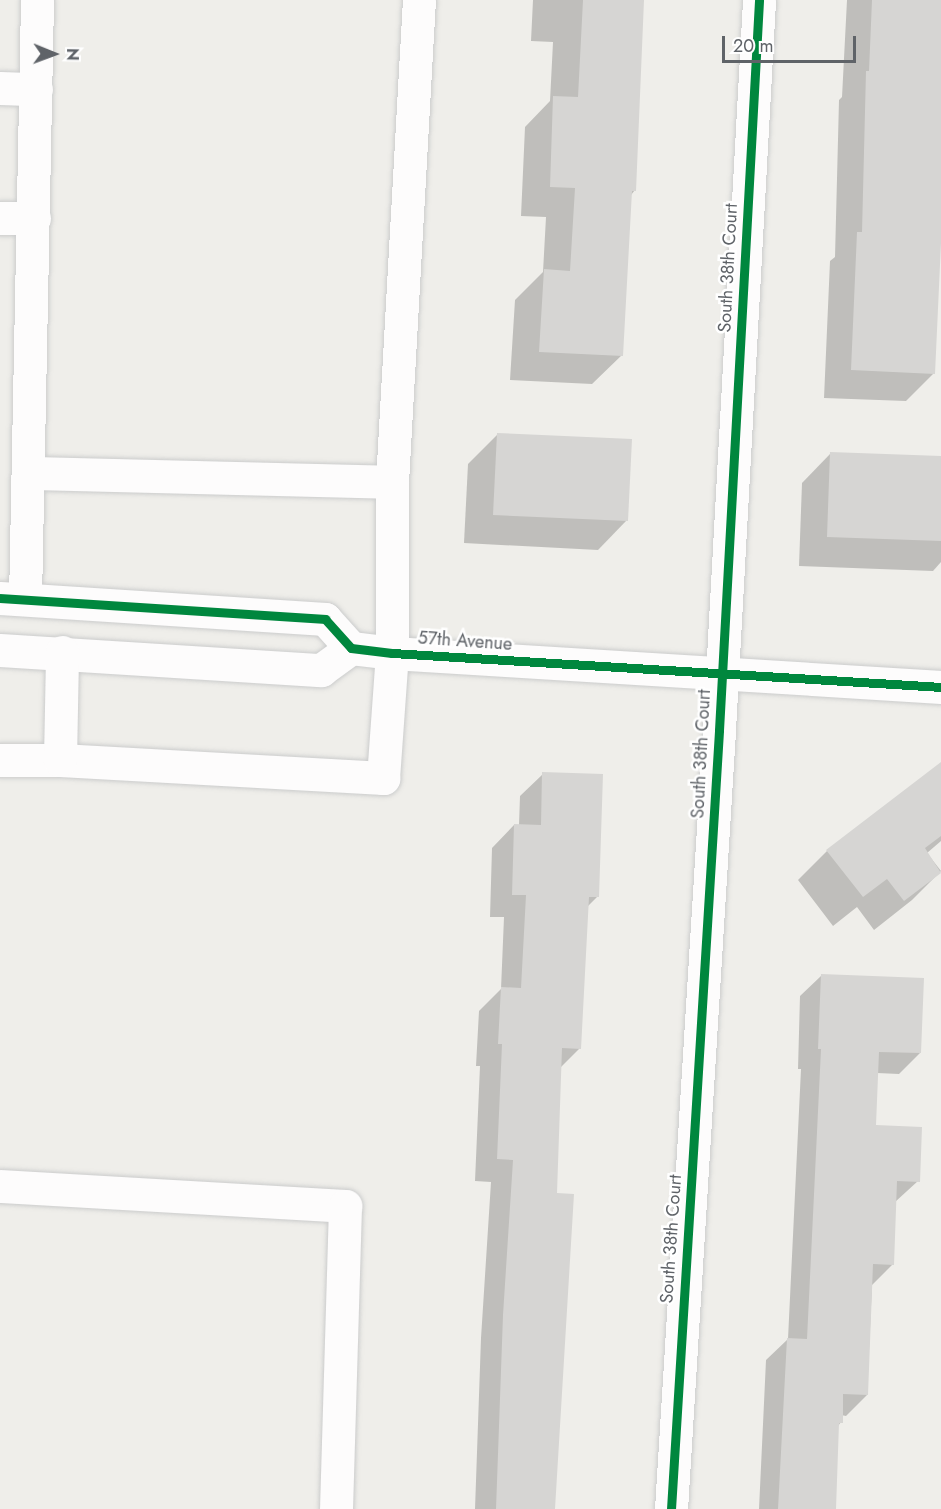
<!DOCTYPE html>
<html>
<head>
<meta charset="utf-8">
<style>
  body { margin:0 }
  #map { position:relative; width:941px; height:1509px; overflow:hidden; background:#efeeea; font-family:Jost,sans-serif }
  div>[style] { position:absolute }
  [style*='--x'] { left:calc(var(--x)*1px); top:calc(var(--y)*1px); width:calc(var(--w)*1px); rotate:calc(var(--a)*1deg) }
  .shadow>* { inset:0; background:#0003 }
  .building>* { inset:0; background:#d6d5d3 }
  .roads { filter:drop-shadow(0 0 2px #cbcccc) drop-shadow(0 0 2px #cbcccc) }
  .minor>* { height:33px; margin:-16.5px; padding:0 16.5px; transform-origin:16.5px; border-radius:16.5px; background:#fdfcfc }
  .cycleway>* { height:9px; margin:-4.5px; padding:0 4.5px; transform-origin:4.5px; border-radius:4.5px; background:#00873e }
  span { translate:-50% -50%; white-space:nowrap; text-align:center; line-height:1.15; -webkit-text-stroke:5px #fff; paint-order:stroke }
  .street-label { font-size:18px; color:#5f6368 }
  .north { position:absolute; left:24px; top:24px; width:60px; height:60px; -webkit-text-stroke:4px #fff; paint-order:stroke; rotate:91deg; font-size:16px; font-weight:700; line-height:24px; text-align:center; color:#5f6368 }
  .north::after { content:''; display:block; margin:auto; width:21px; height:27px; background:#5f6368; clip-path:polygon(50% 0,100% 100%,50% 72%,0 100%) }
  .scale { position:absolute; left:722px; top:36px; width:134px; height:27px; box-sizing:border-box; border:3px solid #5f6368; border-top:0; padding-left:8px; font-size:18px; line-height:21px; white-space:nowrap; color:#5f6368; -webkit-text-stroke:4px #fff; paint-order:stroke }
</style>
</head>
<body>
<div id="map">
  <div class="shadow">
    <i style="clip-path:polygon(533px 0,643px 0,635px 190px,631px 195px,622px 355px,592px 384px,510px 380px,515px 300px,543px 272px,546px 217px,521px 216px,525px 127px,550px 101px,553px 42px,531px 41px)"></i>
    <i style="clip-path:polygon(847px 0,941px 0,941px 213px,934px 373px,906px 401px,824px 398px,830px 261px,835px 257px,839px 100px,842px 97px)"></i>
    <i style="clip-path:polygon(497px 435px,627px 520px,598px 550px,464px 543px,468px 464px)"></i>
    <i style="clip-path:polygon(831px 453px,941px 457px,941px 562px,933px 571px,799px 566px,802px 483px)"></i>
    <i style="clip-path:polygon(543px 774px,597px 897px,587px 907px,580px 1048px,559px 1069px,555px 1194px,553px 1509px,475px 1509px,481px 1338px,491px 1182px,475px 1181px,480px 1066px,476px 1066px,479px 1011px,501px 989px,504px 917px,490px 917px,492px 848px,514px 825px,519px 825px,520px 796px)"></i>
    <i style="clip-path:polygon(941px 785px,941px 841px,927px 853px,941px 871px,912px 900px,874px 930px,857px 907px,833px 926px,798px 880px,827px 851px)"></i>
    <i style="clip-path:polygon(821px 976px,920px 1053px,899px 1074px,877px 1073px,874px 1126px,918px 1181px,895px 1202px,893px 1264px,872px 1285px,867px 1395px,846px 1416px,841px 1415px,841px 1422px,838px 1426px,835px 1509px,759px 1509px,766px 1360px,788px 1339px,801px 1069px,798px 1069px,800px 996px)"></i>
  </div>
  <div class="building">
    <i style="clip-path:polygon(583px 0,644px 0,636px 191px,632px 191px,623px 356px,539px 352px,544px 269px,570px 271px,575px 188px,550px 187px,553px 96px,578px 97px)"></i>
    <i style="clip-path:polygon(872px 0,941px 0,941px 243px,935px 374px,851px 370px,857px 232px,862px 232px,866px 71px,869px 71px)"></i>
    <i style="clip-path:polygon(497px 433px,632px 439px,628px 521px,493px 515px)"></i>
    <i style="clip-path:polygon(830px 452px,941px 456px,941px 541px,827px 537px)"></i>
    <i style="clip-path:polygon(941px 762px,941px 836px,925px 848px,941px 873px,904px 901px,887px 879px,863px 897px,826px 850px)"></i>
    <i style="clip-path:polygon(542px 772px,603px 774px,599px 897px,589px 897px,581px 1049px,562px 1048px,557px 1193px,574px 1194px,555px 1509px,496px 1509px,503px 1315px,513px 1160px,497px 1159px,502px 1044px,498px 1044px,501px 987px,521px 988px,526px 895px,512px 895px,514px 824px,541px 825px)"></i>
    <i style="clip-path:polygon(821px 974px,924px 978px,921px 1053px,879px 1052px,876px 1125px,922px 1127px,920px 1182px,897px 1181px,894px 1265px,873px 1264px,868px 1395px,843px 1394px,843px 1423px,839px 1423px,836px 1509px,778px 1509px,787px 1338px,807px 1339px,821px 1049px,818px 1049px)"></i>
  </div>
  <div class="roads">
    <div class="minor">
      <i style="--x:0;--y:88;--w:36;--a:2"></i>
      <i style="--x:0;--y:218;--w:34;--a:0"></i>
      <i style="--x:29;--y:473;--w:363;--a:1.4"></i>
      <i style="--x:392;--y:482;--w:483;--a:-86.8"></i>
      <i style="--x:0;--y:598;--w:326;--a:3.7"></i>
      <i style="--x:325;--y:619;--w:39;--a:48"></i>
      <i style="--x:351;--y:648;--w:41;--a:7"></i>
      <i style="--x:392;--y:653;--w:550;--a:3.54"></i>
      <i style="--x:25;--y:599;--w:599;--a:-88.85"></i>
      <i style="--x:0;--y:650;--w:322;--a:3.6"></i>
      <i style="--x:321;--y:670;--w:37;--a:-36"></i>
      <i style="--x:0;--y:760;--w:60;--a:0"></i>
      <i style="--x:60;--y:760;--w:324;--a:3.2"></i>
      <i style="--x:383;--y:778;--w:125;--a:-85.9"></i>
      <i style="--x:392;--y:653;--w:171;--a:-90"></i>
      <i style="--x:60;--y:760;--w:108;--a:-88.9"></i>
      <i style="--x:0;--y:1186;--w:346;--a:3.3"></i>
      <i style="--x:345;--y:1206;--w:303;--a:91.7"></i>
      <i style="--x:671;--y:1509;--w:780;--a:-86.47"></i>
      <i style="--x:719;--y:730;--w:731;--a:-86.86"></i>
    </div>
  </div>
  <div class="cycleway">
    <i style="--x:0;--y:598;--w:326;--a:3.7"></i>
    <i style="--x:325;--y:619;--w:39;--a:48"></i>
    <i style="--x:351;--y:648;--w:41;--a:7"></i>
    <i style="--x:392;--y:653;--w:550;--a:3.54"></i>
    <i style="--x:671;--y:1509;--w:780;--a:-86.47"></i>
    <i style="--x:719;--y:730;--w:731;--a:-86.86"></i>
  </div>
  <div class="street-label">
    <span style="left:728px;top:268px;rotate:-87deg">South 38th Court</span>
    <span style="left:465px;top:641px;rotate:4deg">57th Avenue</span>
    <span style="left:701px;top:754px;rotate:-87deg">South 38th Court</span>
    <span style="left:671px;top:1239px;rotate:-86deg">South 38th Court</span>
  </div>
  <div class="north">N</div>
  <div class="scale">20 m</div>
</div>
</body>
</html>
